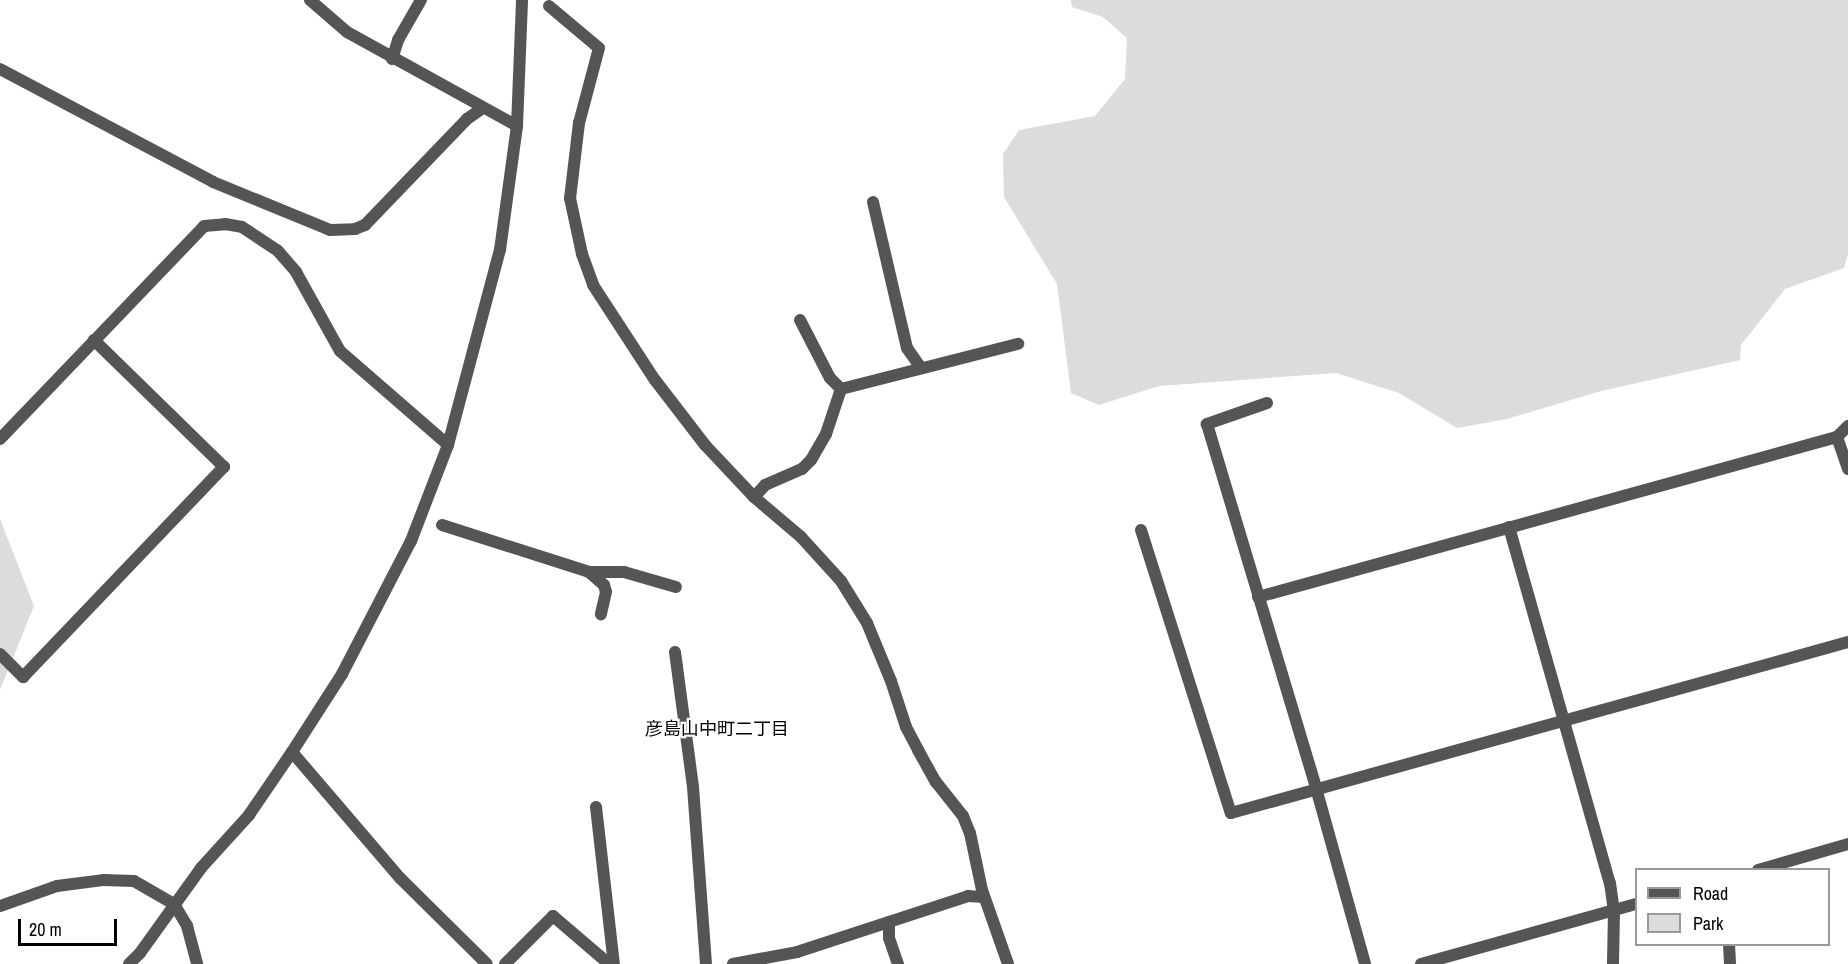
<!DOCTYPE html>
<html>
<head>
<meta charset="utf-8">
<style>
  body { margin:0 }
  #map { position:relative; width:1848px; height:964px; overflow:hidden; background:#fff; font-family:"Archivo Narrow","Noto Sans JP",sans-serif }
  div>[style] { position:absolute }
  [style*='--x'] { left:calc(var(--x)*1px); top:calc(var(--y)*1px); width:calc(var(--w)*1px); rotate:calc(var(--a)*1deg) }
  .green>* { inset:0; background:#dcdcdc }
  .service>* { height:12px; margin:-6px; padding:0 6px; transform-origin:6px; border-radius:6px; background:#555 }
  .minor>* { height:12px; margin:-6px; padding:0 6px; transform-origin:6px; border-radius:6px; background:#555 }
  .tertiary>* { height:12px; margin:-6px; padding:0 6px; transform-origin:6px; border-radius:6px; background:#555 }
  span { translate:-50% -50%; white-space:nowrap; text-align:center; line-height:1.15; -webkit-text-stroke:4.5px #fff; paint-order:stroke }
  .neighbourhood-label { font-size:18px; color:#000 }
  .legend { position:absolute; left:1635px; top:868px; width:195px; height:78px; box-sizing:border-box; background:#fff; border:2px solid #999; margin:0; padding:8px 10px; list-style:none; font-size:18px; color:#000 }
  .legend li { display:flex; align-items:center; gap:12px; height:30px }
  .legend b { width:30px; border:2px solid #999 }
  .scale { position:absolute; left:18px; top:919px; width:99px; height:27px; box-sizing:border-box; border:3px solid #000; border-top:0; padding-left:8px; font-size:18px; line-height:21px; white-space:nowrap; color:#000; -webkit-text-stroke:4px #fff; paint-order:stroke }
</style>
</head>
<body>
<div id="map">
  <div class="green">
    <i style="clip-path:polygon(1071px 0,1848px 0,1848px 254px,1844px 268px,1785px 289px,1741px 345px,1740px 360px,1601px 391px,1507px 419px,1457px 428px,1399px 393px,1336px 373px,1159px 386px,1099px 405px,1071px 393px,1057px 284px,1004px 197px,1003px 154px,1019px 130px,1095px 116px,1125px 79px,1127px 38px,1103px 17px,1072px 7px)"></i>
    <i style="clip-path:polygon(0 519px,34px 606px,0 690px)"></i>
  </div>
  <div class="service">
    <i style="--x:0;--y:69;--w:241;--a:27.9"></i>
    <i style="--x:213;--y:182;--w:126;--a:22.3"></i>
    <i style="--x:330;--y:230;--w:25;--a:-2"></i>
    <i style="--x:355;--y:229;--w:11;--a:-22"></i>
    <i style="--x:365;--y:225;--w:147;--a:-46.1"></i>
    <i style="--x:467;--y:119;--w:19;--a:-35"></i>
    <i style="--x:589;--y:572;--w:35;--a:0"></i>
    <i style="--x:624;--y:572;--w:54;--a:16.1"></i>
  </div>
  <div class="minor">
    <i style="--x:310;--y:0;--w:49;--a:40.9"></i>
    <i style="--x:347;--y:32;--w:194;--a:28.9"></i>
    <i style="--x:549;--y:6;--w:65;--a:40"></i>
    <i style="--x:599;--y:48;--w:78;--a:104.9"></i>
    <i style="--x:579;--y:123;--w:76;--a:96.8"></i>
    <i style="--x:570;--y:198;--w:57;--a:77.9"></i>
    <i style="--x:582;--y:254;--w:33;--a:70"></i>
    <i style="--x:593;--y:285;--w:113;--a:56.9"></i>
    <i style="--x:655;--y:380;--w:82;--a:52.4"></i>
    <i style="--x:705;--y:445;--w:71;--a:46.7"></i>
    <i style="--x:754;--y:497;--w:62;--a:40.4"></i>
    <i style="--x:801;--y:537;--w:59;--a:47.7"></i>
    <i style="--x:841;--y:581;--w:49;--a:58.2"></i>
    <i style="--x:867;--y:623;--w:63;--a:67.5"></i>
    <i style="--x:891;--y:681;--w:48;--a:71.9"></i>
    <i style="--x:906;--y:727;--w:26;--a:62"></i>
    <i style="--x:918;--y:750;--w:37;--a:61"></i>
    <i style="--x:936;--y:782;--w:43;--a:51.5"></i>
    <i style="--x:963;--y:816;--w:18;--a:68"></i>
    <i style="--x:970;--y:833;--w:58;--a:78.1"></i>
    <i style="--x:982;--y:890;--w:78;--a:70.6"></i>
    <i style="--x:392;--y:59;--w:20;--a:-72"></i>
    <i style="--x:398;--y:40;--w:46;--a:-60.1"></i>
    <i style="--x:873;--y:202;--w:150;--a:76.9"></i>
    <i style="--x:907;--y:348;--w:24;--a:55"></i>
    <i style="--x:800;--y:320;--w:65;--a:62.7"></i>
    <i style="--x:830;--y:378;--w:16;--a:45"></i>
    <i style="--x:1267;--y:403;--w:64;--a:160.7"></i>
    <i style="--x:1207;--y:424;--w:380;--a:73.3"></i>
    <i style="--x:1316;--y:788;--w:183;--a:74.4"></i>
    <i style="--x:1837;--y:437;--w:34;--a:71"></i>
    <i style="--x:0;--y:439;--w:295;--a:-46.2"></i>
    <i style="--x:204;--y:226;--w:21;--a:-5"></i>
    <i style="--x:225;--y:224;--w:17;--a:10"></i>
    <i style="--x:242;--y:227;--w:43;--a:33.7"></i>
    <i style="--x:278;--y:251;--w:28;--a:49"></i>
    <i style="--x:296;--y:272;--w:90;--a:60.9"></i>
    <i style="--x:340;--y:351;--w:143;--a:41"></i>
    <i style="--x:754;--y:497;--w:16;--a:-47"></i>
    <i style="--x:765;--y:485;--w:40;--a:-23.4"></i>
    <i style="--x:802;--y:469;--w:13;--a:-45"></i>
    <i style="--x:811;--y:460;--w:30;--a:-60"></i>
    <i style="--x:826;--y:434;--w:47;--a:-71.6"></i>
    <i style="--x:841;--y:389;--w:183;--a:-14.3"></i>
    <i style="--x:442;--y:525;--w:154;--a:17.7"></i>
    <i style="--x:589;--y:572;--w:20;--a:41"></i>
    <i style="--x:604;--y:585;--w:7;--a:74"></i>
    <i style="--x:606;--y:592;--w:23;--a:103"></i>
    <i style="--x:1509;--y:527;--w:370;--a:74.2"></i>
    <i style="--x:1610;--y:883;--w:28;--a:82"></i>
    <i style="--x:1614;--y:911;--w:53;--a:91.1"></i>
    <i style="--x:1141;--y:530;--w:297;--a:72.4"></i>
    <i style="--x:1231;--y:813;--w:640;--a:-15.49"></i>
    <i style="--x:1258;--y:597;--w:601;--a:-15.45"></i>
    <i style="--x:1837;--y:437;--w:16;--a:-45"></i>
    <i style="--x:675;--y:652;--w:136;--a:82.4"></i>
    <i style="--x:693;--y:787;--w:177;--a:85.8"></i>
    <i style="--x:0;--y:654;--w:33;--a:45"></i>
    <i style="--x:23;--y:677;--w:291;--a:-46.3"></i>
    <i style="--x:224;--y:467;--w:182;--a:-135.7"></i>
    <i style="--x:292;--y:752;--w:166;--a:49.4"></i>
    <i style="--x:400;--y:878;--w:122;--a:44.7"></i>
    <i style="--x:596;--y:807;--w:158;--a:83.5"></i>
    <i style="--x:1758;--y:870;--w:94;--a:-16.1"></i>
    <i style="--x:0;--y:906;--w:60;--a:-19.3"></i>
    <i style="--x:57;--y:886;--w:46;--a:-7.4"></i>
    <i style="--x:103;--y:880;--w:31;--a:2"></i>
    <i style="--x:134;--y:881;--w:46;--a:29.9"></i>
    <i style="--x:174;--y:904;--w:26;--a:59"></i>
    <i style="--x:187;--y:926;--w:39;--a:75"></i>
    <i style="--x:889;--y:922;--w:16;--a:90"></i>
    <i style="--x:889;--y:938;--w:28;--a:71"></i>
    <i style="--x:1729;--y:944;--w:20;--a:87"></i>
    <i style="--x:505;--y:964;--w:68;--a:-45"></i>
    <i style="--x:553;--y:916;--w:74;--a:40.6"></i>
    <i style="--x:733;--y:964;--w:65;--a:-10.6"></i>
    <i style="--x:797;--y:952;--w:180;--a:-18.1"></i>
    <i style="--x:968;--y:896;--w:16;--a:4"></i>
    <i style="--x:1421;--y:964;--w:223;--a:-15.6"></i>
  </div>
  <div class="tertiary">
    <i style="--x:129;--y:964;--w:16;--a:-45"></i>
    <i style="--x:140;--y:953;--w:105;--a:-54.3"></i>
    <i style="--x:201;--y:868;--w:72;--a:-47.8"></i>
    <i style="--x:249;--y:815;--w:76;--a:-55.7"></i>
    <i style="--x:292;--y:752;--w:93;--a:-57.3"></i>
    <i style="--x:342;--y:674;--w:150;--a:-62.6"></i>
    <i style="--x:411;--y:541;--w:103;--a:-68.9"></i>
    <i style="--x:448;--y:445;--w:202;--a:-75.1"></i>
    <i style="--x:500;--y:250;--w:125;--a:-82.2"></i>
    <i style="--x:517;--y:126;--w:126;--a:-87.7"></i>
  </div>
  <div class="neighbourhood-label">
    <span style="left:717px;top:729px">彦島山中町二丁目</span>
  </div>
  <ul class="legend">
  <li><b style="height:8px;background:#555"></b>Road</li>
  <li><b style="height:16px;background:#dcdcdc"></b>Park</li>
  </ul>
  <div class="scale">20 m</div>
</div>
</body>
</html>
